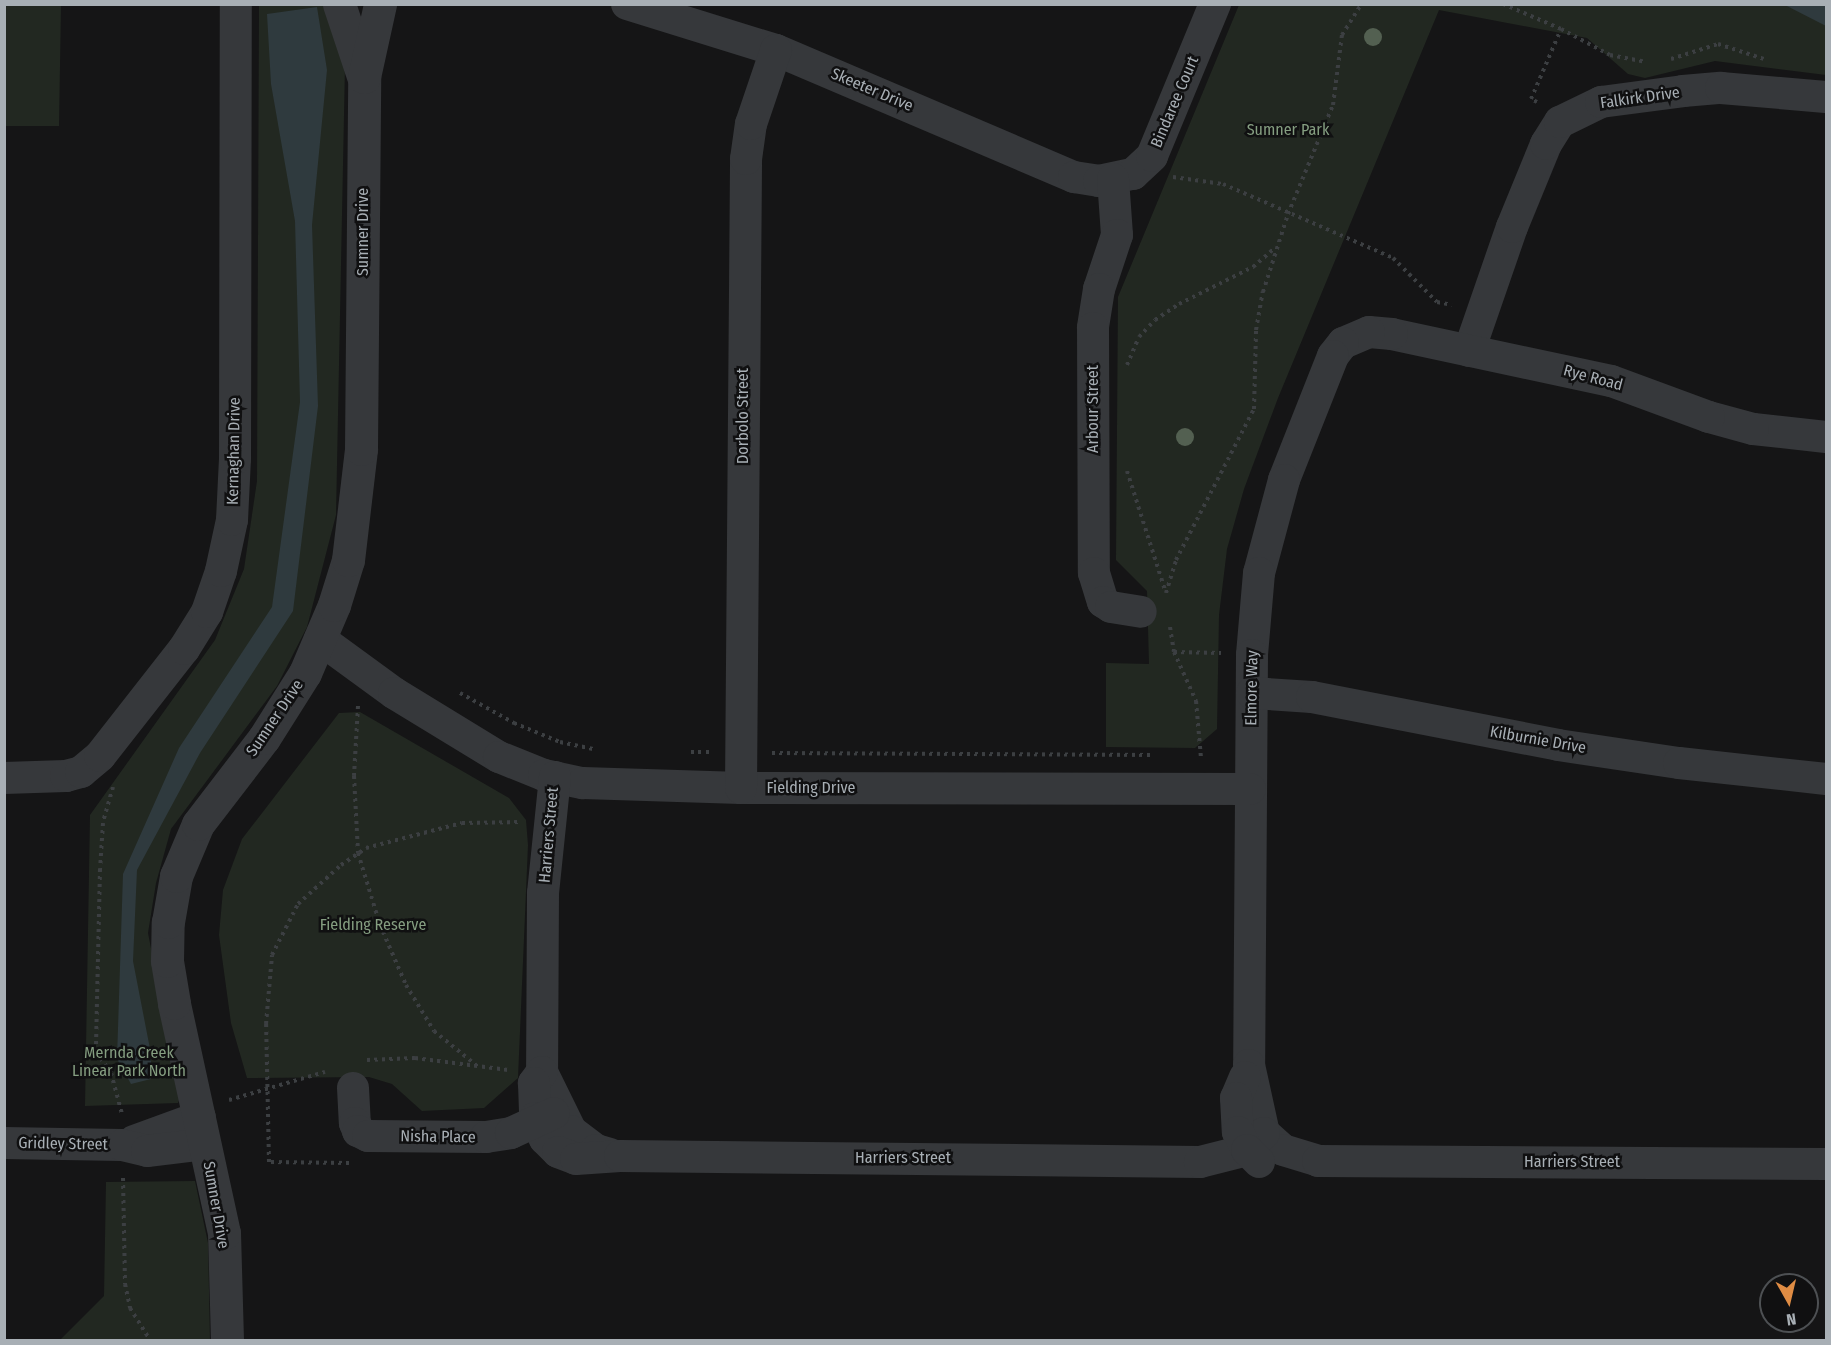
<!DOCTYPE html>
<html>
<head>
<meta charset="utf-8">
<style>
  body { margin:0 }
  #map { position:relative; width:1831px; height:1345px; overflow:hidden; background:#151516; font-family:"Fira Sans Condensed",sans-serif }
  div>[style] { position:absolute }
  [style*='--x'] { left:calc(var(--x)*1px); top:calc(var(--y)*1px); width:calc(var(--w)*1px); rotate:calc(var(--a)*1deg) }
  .green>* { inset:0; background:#222821 }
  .water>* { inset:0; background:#2f3a3e }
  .path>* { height:4px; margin-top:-2px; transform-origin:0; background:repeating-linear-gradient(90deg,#3c3f42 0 3px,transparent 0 7.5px) }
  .minor>* { height:32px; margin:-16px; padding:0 16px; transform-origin:16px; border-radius:16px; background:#36383b }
  .tertiary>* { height:33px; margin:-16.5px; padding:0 16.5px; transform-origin:16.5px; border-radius:16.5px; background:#36383b }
  .trees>* { width:18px; height:18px; margin:-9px; border-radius:50%; background:#536051 }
  span { translate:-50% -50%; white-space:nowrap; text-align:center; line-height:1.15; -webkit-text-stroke:5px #101011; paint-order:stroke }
  .street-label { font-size:16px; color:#a8afb5 }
  .park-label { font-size:16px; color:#859e81 }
  .frame { position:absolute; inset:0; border:6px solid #a8afb5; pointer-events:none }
  .north { position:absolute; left:1759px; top:1273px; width:60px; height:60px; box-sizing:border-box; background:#101011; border:2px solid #4d5053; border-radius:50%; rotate:172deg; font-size:16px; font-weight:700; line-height:24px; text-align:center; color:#a8afb5 }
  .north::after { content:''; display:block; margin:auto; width:21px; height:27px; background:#df8c44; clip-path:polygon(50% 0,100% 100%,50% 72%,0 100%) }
</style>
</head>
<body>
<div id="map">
  <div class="green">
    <i style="clip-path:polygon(5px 4px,61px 5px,59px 126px,5px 126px)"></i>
    <i style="clip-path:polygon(259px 5px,329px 5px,345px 65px,336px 515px,307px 627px,277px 686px,171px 829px,156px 883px,148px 933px,180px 1097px,178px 1103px,85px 1106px,90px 815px,215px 640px,244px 569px,257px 481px)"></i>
    <i style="clip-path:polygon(1239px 5px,1826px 5px,1826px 75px,1715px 61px,1645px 78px,1628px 74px,1587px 38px,1439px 10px,1278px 398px,1244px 489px,1227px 549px,1219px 615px,1217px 729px,1195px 748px,1106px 747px,1106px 663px,1149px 664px,1147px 591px,1116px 560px,1118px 297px)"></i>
    <i style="clip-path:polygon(360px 712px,509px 798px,526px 820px,528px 845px,518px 1078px,484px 1108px,422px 1111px,392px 1084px,369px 1077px,247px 1078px,231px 1023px,219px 935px,223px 890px,242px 839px,339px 713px)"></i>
    <i style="clip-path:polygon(195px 1181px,208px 1243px,210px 1340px,60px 1340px,104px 1296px,106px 1182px)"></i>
  </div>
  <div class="water">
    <i style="clip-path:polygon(1785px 5px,1826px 5px,1826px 26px)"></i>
    <i style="clip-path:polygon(317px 7px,327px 70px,312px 225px,318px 406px,293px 611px,200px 753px,137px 870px,133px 961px,151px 1054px,151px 1079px,131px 1084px,117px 1059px,123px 874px,179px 748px,272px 607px,300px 402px,295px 221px,271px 84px,267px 14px)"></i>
  </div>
  <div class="path">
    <i style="--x:1503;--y:4;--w:63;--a:23.3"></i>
    <i style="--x:1671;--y:59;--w:49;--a:-17.7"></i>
    <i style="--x:1718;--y:44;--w:48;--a:18.1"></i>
    <i style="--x:1537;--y:102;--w:7;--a:-153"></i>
    <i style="--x:1531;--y:99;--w:76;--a:-66.8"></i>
    <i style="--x:1561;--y:29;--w:55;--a:28"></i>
    <i style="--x:1610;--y:55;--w:37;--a:11"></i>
    <i style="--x:1173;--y:177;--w:50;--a:8"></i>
    <i style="--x:1223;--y:184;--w:185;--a:23.5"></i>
    <i style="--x:1393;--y:258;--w:62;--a:45"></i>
    <i style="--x:1437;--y:302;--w:15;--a:11"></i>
    <i style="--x:1127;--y:365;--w:30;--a:-67"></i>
    <i style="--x:1139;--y:337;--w:23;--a:-47"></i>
    <i style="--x:1155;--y:320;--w:29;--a:-34"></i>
    <i style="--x:1179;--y:304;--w:83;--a:-26.6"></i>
    <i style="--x:1253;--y:267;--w:30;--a:-41"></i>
    <i style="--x:1127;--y:471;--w:125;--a:72.3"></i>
    <i style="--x:1166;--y:593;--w:34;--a:-73"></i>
    <i style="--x:1176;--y:560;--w:170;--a:-62.7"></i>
    <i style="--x:1254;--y:409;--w:79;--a:-88.5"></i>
    <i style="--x:1256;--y:330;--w:39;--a:-80"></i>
    <i style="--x:1263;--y:292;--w:82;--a:-72.2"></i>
    <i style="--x:1288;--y:214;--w:118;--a:-67.6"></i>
    <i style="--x:1333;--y:105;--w:71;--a:-82.7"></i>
    <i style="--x:1342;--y:35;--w:36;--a:-58"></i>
    <i style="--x:1170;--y:627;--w:25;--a:81"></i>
    <i style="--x:1174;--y:652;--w:54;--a:65.8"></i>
    <i style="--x:1196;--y:701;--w:57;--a:85"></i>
    <i style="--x:1174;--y:652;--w:47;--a:1.2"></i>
    <i style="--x:460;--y:693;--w:62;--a:29.1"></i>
    <i style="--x:514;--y:723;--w:50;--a:22.4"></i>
    <i style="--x:560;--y:742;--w:35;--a:12"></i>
    <i style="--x:358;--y:706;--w:70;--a:93.3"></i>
    <i style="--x:354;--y:776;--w:77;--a:87"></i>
    <i style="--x:358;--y:853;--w:75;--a:73"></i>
    <i style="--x:380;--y:925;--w:65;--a:66.6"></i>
    <i style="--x:406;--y:985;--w:54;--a:58.7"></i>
    <i style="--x:434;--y:1031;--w:54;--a:39"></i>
    <i style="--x:691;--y:752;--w:19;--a:0"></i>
    <i style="--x:772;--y:753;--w:382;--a:0.3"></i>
    <i style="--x:113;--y:787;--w:37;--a:106"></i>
    <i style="--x:103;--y:823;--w:46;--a:93.7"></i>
    <i style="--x:100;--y:869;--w:183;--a:91.3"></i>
    <i style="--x:96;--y:1052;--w:26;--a:54"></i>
    <i style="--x:111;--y:1073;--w:42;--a:75"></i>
    <i style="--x:367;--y:1060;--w:48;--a:-2.4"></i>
    <i style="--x:415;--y:1058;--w:94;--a:7.4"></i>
    <i style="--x:229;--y:1100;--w:100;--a:-16.3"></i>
    <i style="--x:349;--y:1163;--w:80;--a:-179.3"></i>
    <i style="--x:269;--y:1162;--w:138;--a:-91.2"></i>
    <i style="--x:266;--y:1024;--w:69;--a:-85"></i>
    <i style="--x:272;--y:955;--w:57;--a:-63"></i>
    <i style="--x:298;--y:904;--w:58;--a:-42.2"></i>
    <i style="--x:341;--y:865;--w:30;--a:-34"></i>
    <i style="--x:366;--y:848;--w:99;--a:-14.6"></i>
    <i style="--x:462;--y:823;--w:57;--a:-1"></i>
    <i style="--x:123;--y:1178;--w:106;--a:88.9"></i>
    <i style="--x:125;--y:1284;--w:25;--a:78"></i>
    <i style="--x:130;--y:1308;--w:38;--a:58"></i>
  </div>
  <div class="minor">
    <i style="--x:627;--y:4;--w:156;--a:17.2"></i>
    <i style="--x:776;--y:50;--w:324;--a:23.1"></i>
    <i style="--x:1074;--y:177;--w:25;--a:9"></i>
    <i style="--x:1099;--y:181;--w:35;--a:-12"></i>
    <i style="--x:1133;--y:174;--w:26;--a:-43"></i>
    <i style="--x:1152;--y:156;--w:165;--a:-67.5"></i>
    <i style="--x:1113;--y:179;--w:56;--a:85.9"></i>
    <i style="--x:1117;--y:235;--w:57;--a:108.4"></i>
    <i style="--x:1099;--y:289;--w:39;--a:99"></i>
    <i style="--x:1093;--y:328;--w:245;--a:89.8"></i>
    <i style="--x:1094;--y:573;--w:30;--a:73"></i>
    <i style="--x:1103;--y:602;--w:9;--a:32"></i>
    <i style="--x:1111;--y:607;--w:30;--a:9"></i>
    <i style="--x:1469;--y:351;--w:131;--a:-70.9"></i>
    <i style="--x:1512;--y:227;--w:90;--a:-67.7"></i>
    <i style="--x:1546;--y:144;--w:26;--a:-58"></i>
    <i style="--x:1560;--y:122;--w:46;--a:-26"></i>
    <i style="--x:1601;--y:102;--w:83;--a:-7.6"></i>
    <i style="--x:1683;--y:91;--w:38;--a:-5"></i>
    <i style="--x:1721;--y:88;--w:105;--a:4.9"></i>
    <i style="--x:1826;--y:437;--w:73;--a:-173.7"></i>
    <i style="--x:1753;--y:429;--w:46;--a:-164.7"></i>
    <i style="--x:1709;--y:417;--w:104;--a:-159.8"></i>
    <i style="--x:1611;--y:381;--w:224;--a:-167.9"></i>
    <i style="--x:1392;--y:334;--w:23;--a:-175"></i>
    <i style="--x:1369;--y:332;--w:28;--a:157"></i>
    <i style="--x:1343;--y:343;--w:16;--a:128"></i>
    <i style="--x:1333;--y:356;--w:133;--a:111.6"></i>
    <i style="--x:1284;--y:480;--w:96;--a:105"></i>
    <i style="--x:1259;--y:573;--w:82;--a:94.9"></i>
    <i style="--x:1252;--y:655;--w:410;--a:90.4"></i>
    <i style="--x:1249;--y:1065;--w:70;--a:77.6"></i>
    <i style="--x:1264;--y:1133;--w:25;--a:42"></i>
    <i style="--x:1283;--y:1150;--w:37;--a:17"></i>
    <i style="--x:1318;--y:1161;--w:508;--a:0.34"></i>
    <i style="--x:320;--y:639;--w:92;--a:36.1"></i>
    <i style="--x:394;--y:693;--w:123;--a:31.4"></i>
    <i style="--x:499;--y:757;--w:48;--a:21.8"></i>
    <i style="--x:544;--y:775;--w:40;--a:12"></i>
    <i style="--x:583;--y:783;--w:158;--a:1.8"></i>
    <i style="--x:741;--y:788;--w:509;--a:0.11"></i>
    <i style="--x:1252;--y:693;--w:60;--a:3.8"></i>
    <i style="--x:1312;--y:697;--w:251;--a:11"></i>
    <i style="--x:1558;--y:745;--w:122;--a:8.5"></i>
    <i style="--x:1679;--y:763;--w:148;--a:6.2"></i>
    <i style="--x:555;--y:777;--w:117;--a:95.9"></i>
    <i style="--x:543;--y:893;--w:179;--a:90.3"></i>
    <i style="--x:542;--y:1072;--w:66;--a:63.8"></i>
    <i style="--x:571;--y:1131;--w:31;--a:37"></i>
    <i style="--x:596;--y:1150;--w:15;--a:16"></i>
    <i style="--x:4;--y:778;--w:62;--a:-1.8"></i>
    <i style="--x:66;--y:776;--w:16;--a:-15"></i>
    <i style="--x:81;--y:772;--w:25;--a:-40"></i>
    <i style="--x:100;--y:756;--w:136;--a:-51.9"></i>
    <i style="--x:184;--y:649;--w:44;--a:-58.1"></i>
    <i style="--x:207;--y:612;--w:43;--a:-71.1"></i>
    <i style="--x:221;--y:571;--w:52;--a:-77.8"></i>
    <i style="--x:232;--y:520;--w:61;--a:-87.2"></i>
    <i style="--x:235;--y:459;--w:455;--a:-89.9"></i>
    <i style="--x:741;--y:788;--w:629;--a:-89.54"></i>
    <i style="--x:746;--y:159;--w:35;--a:-82"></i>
    <i style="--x:751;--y:124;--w:78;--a:-71.3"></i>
    <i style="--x:542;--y:1072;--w:14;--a:126"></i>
    <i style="--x:534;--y:1083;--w:35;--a:88"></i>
    <i style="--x:535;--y:1118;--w:23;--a:65"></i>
    <i style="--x:545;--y:1139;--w:18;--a:45"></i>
    <i style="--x:558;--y:1152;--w:19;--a:21"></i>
    <i style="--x:576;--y:1159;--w:44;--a:-3.9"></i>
    <i style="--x:620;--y:1156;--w:580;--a:0.59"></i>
    <i style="--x:1200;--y:1162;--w:49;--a:-14.3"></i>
    <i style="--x:1247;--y:1150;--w:24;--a:-45"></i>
    <i style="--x:1245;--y:1077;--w:23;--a:113"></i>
    <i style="--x:1236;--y:1098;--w:34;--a:87"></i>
    <i style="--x:1238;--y:1132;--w:20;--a:63"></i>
    <i style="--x:1247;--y:1150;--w:17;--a:45"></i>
    <i style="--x:353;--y:1088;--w:35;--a:87"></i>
    <i style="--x:355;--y:1123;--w:9;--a:69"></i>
    <i style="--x:358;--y:1131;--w:11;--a:27"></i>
    <i style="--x:368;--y:1136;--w:118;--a:0.5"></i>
    <i style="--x:486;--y:1137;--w:25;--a:-9"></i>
    <i style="--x:511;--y:1133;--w:47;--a:-24.9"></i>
    <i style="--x:134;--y:1141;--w:70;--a:-20"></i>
    <i style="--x:4;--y:1143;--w:118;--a:1"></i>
    <i style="--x:122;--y:1145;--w:26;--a:13"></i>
    <i style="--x:147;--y:1151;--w:58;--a:-6.9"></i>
  </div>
  <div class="tertiary">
    <i style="--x:339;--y:4;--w:76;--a:71.6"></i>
    <i style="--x:227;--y:1340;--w:107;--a:-91.6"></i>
    <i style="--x:224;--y:1233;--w:235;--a:-102.3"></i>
    <i style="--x:174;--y:1003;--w:43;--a:-99.5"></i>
    <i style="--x:167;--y:961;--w:39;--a:-89"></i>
    <i style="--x:168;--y:922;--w:47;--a:-80.1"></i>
    <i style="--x:176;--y:876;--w:56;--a:-67.1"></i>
    <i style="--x:198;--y:824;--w:108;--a:-52.5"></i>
    <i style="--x:264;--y:738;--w:77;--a:-57.8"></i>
    <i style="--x:305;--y:673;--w:74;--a:-66.9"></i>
    <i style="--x:334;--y:605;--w:47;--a:-72.7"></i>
    <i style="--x:348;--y:560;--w:112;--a:-83.3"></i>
    <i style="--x:361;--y:449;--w:372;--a:-89.5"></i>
    <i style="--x:364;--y:77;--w:75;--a:-77.6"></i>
  </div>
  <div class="trees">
    <i style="left:1373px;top:37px"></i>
    <i style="left:1185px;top:437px"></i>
  </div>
  <div class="street-label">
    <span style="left:872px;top:90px;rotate:23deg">Skeeter Drive</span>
    <span style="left:1640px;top:98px;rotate:-8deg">Falkirk Drive</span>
    <span style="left:1175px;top:102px;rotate:-67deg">Bindaree Court</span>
    <span style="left:363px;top:232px;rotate:-90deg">Sumner Drive</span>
    <span style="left:1593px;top:378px;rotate:15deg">Rye Road</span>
    <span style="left:1093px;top:409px;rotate:-90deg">Arbour Street</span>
    <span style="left:743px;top:416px;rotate:-90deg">Dorbolo Street</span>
    <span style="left:234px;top:451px;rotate:-89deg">Kernaghan Drive</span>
    <span style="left:1252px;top:688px;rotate:-89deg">Elmore Way</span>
    <span style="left:275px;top:718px;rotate:-56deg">Sumner Drive</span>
    <span style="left:1538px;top:740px;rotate:10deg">Kilburnie Drive</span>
    <span style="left:811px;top:788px">Fielding Drive</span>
    <span style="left:549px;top:835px;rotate:-85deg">Harriers Street</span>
    <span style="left:438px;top:1137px;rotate:1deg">Nisha Place</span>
    <span style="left:63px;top:1144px;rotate:1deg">Gridley Street</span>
    <span style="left:903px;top:1158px">Harriers Street</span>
    <span style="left:1572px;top:1162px">Harriers Street</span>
    <span style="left:216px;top:1205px;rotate:80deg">Sumner Drive</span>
  </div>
  <div class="park-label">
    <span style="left:1288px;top:130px">Sumner Park</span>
    <span style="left:373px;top:925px">Fielding Reserve</span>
    <span style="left:129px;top:1062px">Mernda Creek<br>Linear Park North</span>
  </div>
  <div class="frame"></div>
  <div class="north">N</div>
</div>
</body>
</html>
